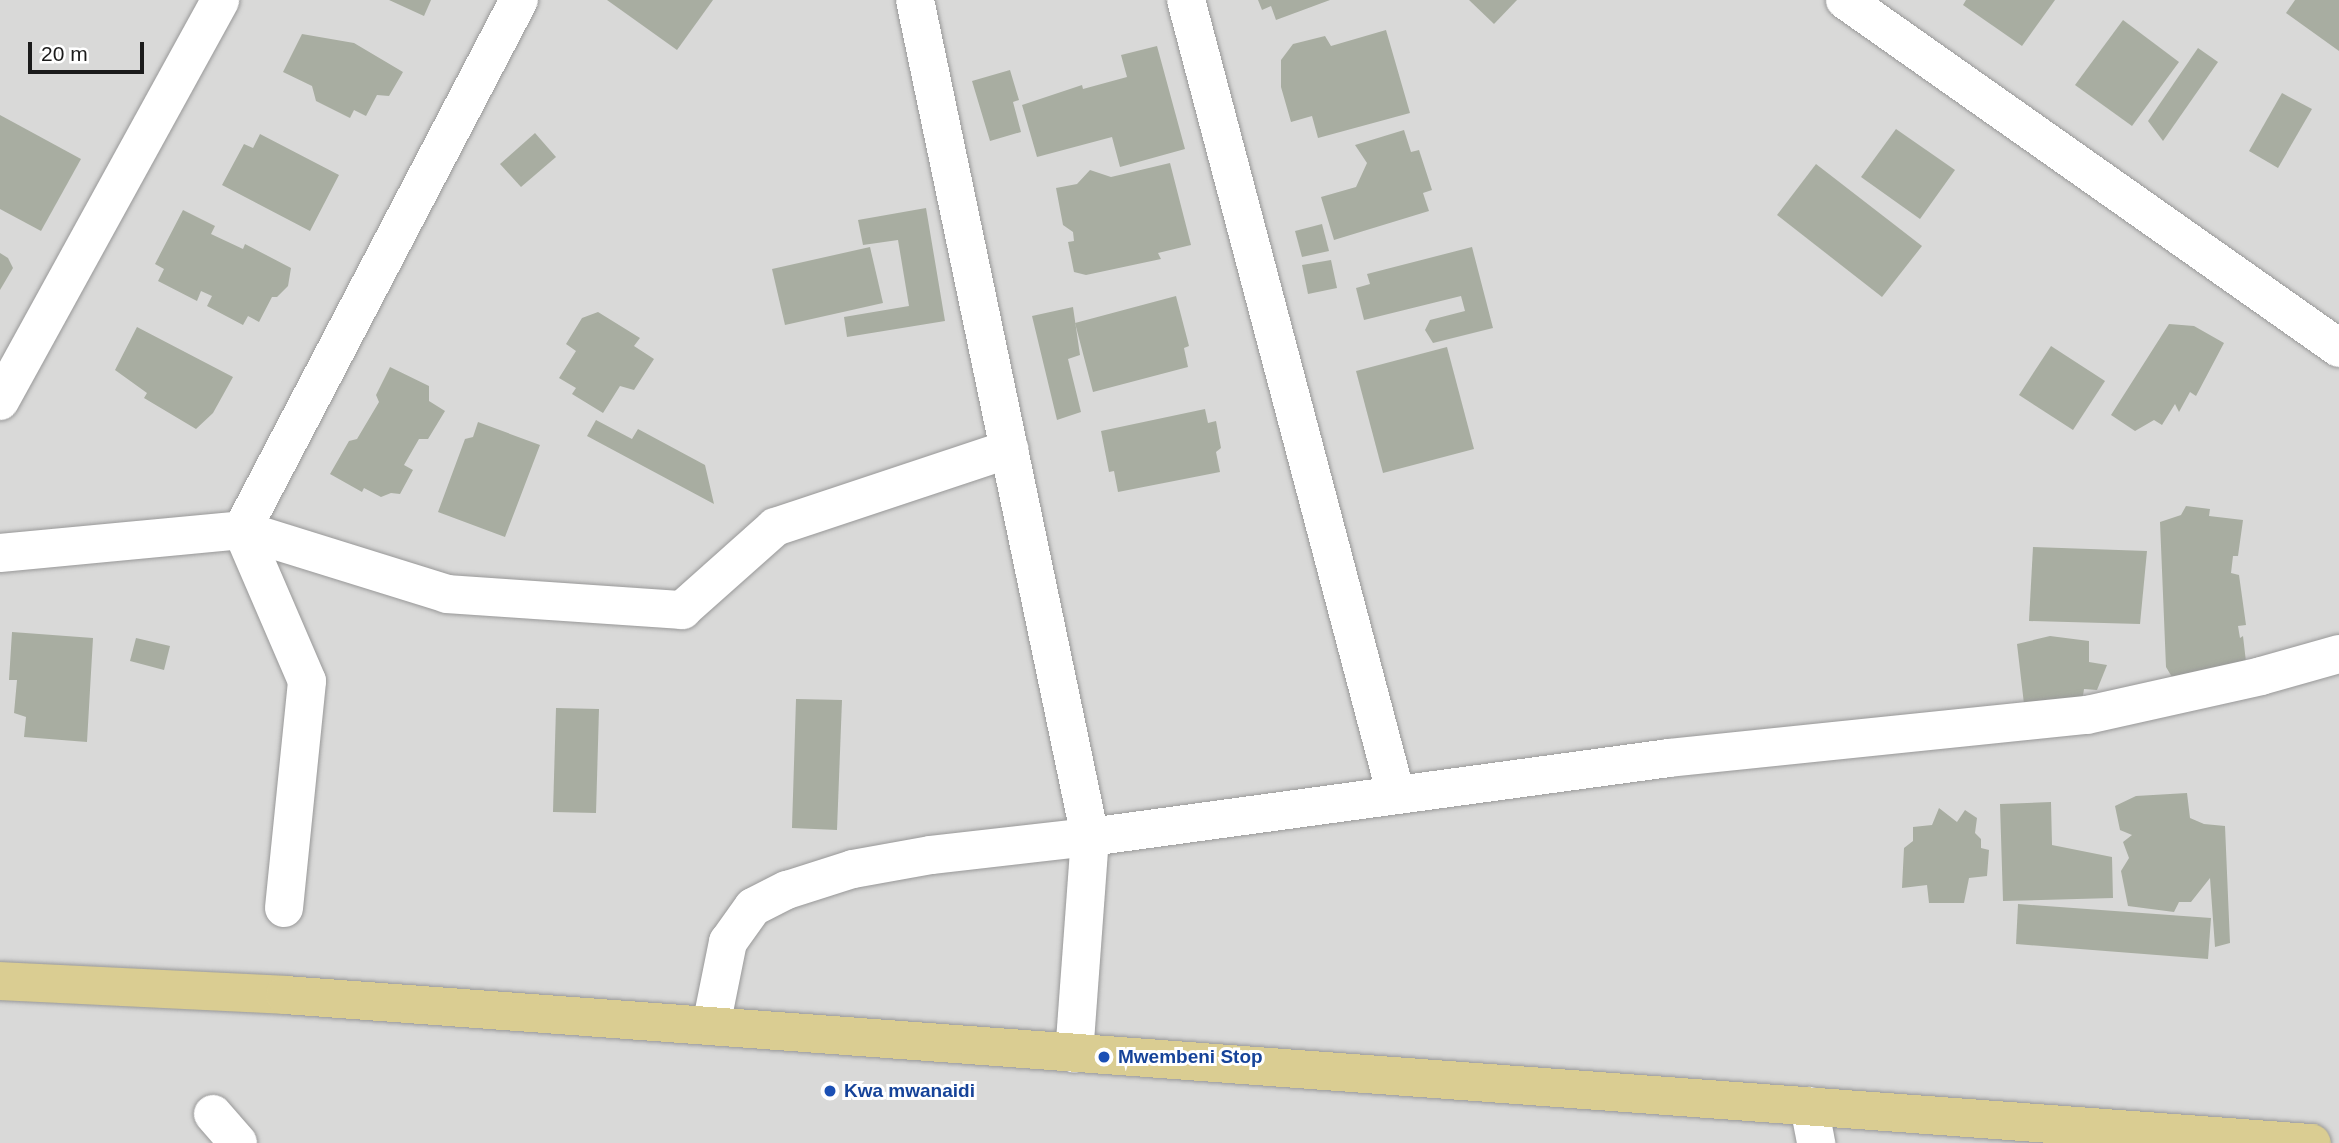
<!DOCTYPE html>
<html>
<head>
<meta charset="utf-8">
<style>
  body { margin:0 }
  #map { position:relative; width:2339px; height:1143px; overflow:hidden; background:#e5ebe2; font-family:Arial,sans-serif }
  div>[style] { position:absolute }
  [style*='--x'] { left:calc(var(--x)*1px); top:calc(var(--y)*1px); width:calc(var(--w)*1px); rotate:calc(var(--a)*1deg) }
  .residential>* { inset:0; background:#d9d9d8 }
  .building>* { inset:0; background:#a8ada1 }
  .roads { filter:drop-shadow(0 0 2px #989898) drop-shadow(0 0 2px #989898) }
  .minor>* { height:38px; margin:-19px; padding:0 19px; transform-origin:19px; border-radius:19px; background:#fff }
  .highway>* { height:38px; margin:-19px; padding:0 19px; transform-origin:19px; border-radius:19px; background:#dacd92 }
  .dots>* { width:19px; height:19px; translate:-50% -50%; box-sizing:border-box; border:4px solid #fff; border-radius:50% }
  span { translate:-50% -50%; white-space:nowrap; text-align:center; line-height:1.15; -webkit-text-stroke:6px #fff; paint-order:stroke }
  .transit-label { font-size:19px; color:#164399; font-weight:700 }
  .left { translate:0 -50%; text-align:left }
  .scale { position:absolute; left:28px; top:42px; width:116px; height:32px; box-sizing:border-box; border:4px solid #1b1b1b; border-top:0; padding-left:9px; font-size:21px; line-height:24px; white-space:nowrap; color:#1b1b1b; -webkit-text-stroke:5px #fff; paint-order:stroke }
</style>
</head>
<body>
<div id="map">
  <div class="residential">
    <i style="clip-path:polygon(0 0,2339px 0,2339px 1143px,0 1143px)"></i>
  </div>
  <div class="building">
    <i style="clip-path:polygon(389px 0,431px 0,424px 16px)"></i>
    <i style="clip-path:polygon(607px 0,713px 0,677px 50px)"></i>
    <i style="clip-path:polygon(1258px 0,1330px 0,1276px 20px,1271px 6px,1262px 10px)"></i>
    <i style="clip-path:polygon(1469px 0,1517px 0,1494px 24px)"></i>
    <i style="clip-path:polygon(1966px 0,2055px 0,2022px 46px,1963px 5px)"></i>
    <i style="clip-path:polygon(2295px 0,2339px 0,2339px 51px,2286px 13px)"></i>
    <i style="clip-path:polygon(2123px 20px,2179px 62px,2132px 126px,2075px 85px)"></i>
    <i style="clip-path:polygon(1386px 30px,1410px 113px,1318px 138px,1312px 116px,1291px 122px,1281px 87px,1281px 60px,1293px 44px,1325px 36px,1331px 46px)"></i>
    <i style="clip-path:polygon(302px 34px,354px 43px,403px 72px,389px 96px,377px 95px,366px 116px,354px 110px,350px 118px,316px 101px,312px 86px,283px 72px)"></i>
    <i style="clip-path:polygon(1157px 46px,1185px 149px,1120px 167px,1112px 137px,1037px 157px,1022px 105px,1082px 85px,1083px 89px,1127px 77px,1121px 55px)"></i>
    <i style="clip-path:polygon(2198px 48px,2218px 62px,2163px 141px,2148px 121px)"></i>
    <i style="clip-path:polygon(1010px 70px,1019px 100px,1013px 102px,1021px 132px,990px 141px,972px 81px)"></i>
    <i style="clip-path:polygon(2282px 93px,2312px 109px,2278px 168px,2249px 151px)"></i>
    <i style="clip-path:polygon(0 115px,81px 159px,41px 231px,0 209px)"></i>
    <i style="clip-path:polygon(1896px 129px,1955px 170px,1920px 219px,1861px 177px)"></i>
    <i style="clip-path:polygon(1404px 130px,1411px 152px,1419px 150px,1432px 190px,1423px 193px,1429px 211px,1334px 240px,1321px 197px,1356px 187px,1367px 163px,1355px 145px)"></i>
    <i style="clip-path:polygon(535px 133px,556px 157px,521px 187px,500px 164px)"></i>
    <i style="clip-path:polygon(260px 134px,339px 175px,310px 231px,222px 185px,244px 144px,253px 148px)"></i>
    <i style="clip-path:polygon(1170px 163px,1191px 245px,1158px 253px,1161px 259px,1086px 275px,1074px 272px,1068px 242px,1074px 241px,1073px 232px,1063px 225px,1056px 188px,1077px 184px,1090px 170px,1111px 177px)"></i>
    <i style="clip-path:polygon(1816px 164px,1922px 246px,1882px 297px,1777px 215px)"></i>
    <i style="clip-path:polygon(926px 208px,945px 321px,847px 337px,844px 317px,909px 306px,898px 240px,863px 245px,858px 220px)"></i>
    <i style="clip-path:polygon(183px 210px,215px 226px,211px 234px,243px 249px,245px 244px,291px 268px,288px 286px,277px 297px,272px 297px,259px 322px,248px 316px,243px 325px,207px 306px,212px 296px,201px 291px,197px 301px,158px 281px,164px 269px,155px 264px)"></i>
    <i style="clip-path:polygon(1322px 224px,1329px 251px,1302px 257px,1295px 231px)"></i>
    <i style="clip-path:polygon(870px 247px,883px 303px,785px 325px,772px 269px)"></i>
    <i style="clip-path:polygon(1472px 247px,1493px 328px,1433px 343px,1425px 330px,1430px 320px,1465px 311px,1461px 296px,1364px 320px,1356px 288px,1370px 284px,1367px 274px)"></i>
    <i style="clip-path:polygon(0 253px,8px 258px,13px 268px,0 290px)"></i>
    <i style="clip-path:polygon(1331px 260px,1337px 288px,1308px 294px,1302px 265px)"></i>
    <i style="clip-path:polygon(1176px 296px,1189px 346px,1184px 348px,1188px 367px,1093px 392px,1075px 323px)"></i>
    <i style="clip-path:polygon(1073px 307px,1080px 355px,1068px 359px,1081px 412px,1057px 420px,1032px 316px)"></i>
    <i style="clip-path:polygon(598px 312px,640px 338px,634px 346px,654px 359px,634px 390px,620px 386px,603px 413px,572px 394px,576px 388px,559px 378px,576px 351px,566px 344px,582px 318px)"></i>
    <i style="clip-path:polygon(2169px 324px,2194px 326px,2224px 343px,2196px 396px,2190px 392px,2179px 412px,2175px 404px,2162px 425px,2154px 420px,2135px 431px,2111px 415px)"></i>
    <i style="clip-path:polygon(137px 327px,233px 377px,213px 413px,196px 429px,144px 398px,147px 393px,115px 370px)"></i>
    <i style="clip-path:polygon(2051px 346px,2105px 381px,2073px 430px,2019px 395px)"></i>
    <i style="clip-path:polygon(1447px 347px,1474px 449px,1383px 473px,1356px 371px)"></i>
    <i style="clip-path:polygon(390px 367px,429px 386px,429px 401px,445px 411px,428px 439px,419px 439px,404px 465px,413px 470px,400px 494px,391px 493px,381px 497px,364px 488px,362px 492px,330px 474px,349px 441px,357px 439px,379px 402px,376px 395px)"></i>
    <i style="clip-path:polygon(1205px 409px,1208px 423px,1216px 421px,1221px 448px,1216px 452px,1220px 472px,1118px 492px,1114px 471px,1109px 472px,1101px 431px)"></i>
    <i style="clip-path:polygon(596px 420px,632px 439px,638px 429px,705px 465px,714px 504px,587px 436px)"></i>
    <i style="clip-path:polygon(478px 422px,540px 445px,505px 537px,438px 512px,465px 439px,473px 437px)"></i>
    <i style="clip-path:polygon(2186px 506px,2210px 509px,2209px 516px,2243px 520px,2238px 556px,2233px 556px,2231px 573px,2239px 575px,2246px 625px,2238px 626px,2240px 638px,2243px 636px,2248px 679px,2175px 682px,2166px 667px,2160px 522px,2181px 515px)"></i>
    <i style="clip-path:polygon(2033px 547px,2147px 551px,2140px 624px,2029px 621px)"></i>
    <i style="clip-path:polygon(12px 632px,93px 638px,87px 742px,24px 737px,26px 717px,14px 713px,17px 680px,9px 680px)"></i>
    <i style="clip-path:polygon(2050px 636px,2089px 641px,2089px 662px,2107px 665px,2097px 690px,2084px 689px,2080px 716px,2024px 704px,2017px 644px)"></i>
    <i style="clip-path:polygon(136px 638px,170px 646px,164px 670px,130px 661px)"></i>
    <i style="clip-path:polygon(796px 699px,842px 700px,837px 830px,792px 828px)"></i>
    <i style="clip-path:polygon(556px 708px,599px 709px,596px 813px,553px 812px)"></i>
    <i style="clip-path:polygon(2187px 793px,2190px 818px,2204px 824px,2225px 826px,2230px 943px,2215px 947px,2210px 878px,2191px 902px,2179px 902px,2174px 912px,2128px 906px,2121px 871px,2129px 858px,2123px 842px,2132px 835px,2120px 830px,2115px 806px,2136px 796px)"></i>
    <i style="clip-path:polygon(2051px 802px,2052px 845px,2112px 857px,2113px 898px,2003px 901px,2000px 804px)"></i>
    <i style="clip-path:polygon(1939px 808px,1957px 822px,1965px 810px,1977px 818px,1975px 833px,1981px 839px,1981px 848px,1989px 850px,1987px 876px,1969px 878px,1964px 903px,1929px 903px,1927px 885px,1902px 888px,1904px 848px,1913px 841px,1913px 827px,1932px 825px)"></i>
    <i style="clip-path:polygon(2018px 904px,2211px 918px,2208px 959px,2016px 944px)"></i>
  </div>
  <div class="roads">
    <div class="minor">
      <i style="--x:915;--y:0;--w:855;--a:78.19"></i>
      <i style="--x:1090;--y:837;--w:217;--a:94.2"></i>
      <i style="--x:1186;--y:0;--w:822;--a:75.2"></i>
      <i style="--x:1845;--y:0;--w:604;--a:35.16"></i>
      <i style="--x:0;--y:401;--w:457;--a:-61.2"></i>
      <i style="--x:0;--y:553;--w:243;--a:-5.4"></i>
      <i style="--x:242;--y:530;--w:215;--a:17.3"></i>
      <i style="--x:447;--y:594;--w:236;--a:3.9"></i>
      <i style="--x:682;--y:610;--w:125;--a:-41.7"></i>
      <i style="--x:775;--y:527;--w:247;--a:-18.4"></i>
      <i style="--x:284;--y:908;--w:228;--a:-84.2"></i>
      <i style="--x:307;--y:681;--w:164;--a:-113.3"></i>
      <i style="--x:242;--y:530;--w:598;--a:-62.41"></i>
      <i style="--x:711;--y:1026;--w:86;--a:-78.6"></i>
      <i style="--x:728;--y:942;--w:43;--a:-54.5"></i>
      <i style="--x:753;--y:907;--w:38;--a:-27"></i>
      <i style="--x:787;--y:890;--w:69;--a:-17.7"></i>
      <i style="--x:853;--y:869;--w:79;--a:-10.2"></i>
      <i style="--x:931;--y:855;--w:160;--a:-6.5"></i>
      <i style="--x:1090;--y:837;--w:584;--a:-7.77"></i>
      <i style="--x:1669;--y:758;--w:420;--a:-5.9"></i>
      <i style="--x:2087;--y:715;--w:178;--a:-12.6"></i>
      <i style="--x:2261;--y:676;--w:81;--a:-15.8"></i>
      <i style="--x:1809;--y:1106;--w:38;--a:79"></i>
      <i style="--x:213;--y:1114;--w:38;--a:49"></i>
    </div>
    <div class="highway">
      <i style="--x:0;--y:981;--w:285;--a:2.8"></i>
      <i style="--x:285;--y:995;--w:2032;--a:4.18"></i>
    </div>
  </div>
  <div class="dots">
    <i style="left:1104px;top:1057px;background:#1a4fb4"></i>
    <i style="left:830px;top:1091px;background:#1a4fb4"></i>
  </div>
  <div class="transit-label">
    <span class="left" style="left:1118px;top:1057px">Mwembeni Stop</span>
    <span class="left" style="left:844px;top:1091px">Kwa mwanaidi</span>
  </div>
  <div class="scale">20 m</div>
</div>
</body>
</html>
